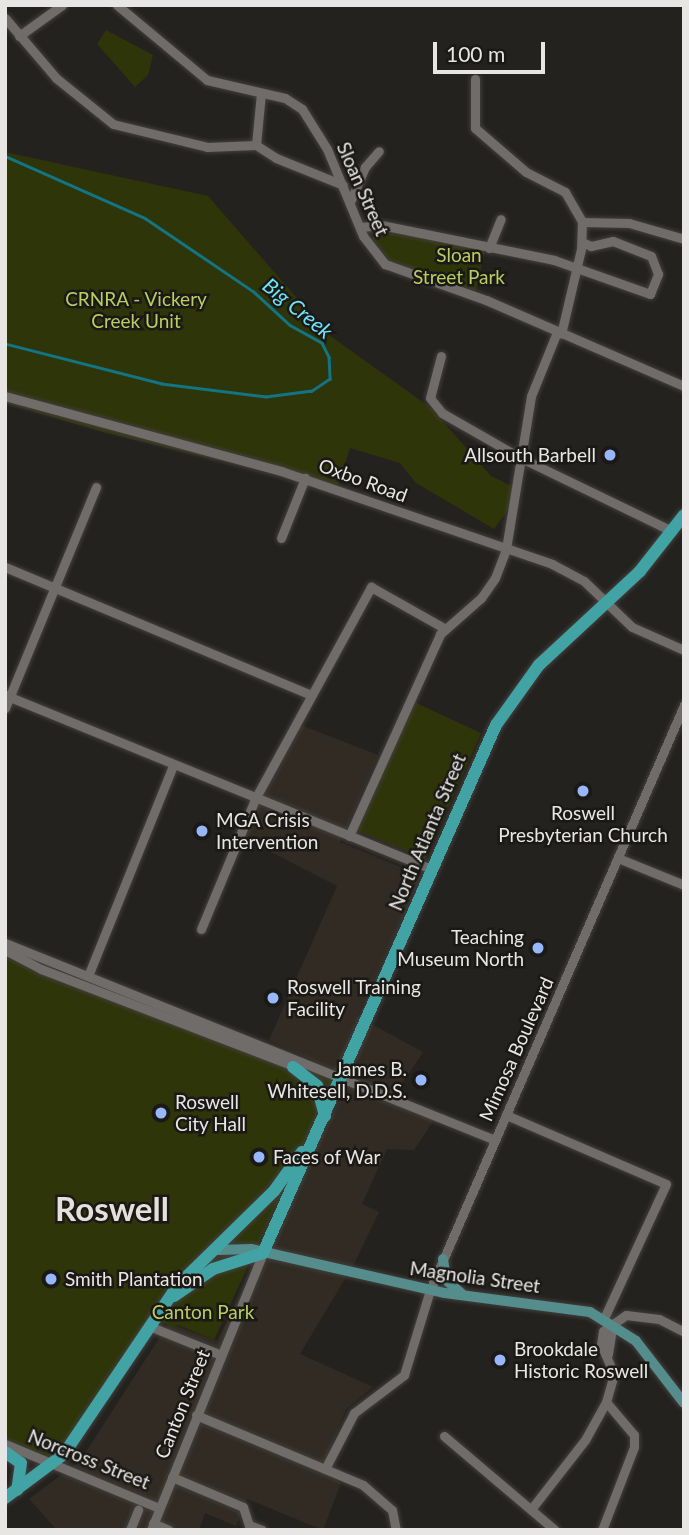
<!DOCTYPE html>
<html>
<head>
<meta charset="utf-8">
<style>
  body { margin:0 }
  #map { position:relative; width:689px; height:1535px; overflow:hidden; background:#24221f; font-family:Lato,sans-serif }
  div>[style] { position:absolute }
  [style*='--x'] { left:calc(var(--x)*1px); top:calc(var(--y)*1px); width:calc(var(--w)*1px); rotate:calc(var(--a)*1deg) }
  .built>* { inset:0; background:#312b23 }
  .green>* { inset:0; background:#2e3509 }
  .stream>* { height:2.5px; margin:-1.25px; padding:0 1.25px; transform-origin:1.25px; border-radius:1.25px; background:#137483 }
  .roads { filter:drop-shadow(0 0 2px #42403e) drop-shadow(0 0 2px #42403e) }
  .minor>* { height:9px; margin:-4.5px; padding:0 4.5px; transform-origin:4.5px; border-radius:4.5px; background:#6f6c69 }
  .major>* { height:10px; margin:-5px; padding:0 5px; transform-origin:5px; border-radius:5px; background:#548d8c }
  .highway>* { height:12px; margin:-6px; padding:0 6px; transform-origin:6px; border-radius:6px; background:#42a3a4 }
  .dots>* { width:19px; height:19px; translate:-50% -50%; box-sizing:border-box; border:4px solid #1b1916; border-radius:50% }
  span { translate:-50% -50%; white-space:nowrap; text-align:center; line-height:1.15; -webkit-text-stroke:5px #1b1916; paint-order:stroke }
  .street-label { font-size:19px; color:#e8e6e4 }
  .park-label { font-size:19px; color:#b9cd60 }
  .poi-label { font-size:19px; color:#e8e6e4 }
  .right { translate:-100% -50%; text-align:right }
  .left { translate:0 -50%; text-align:left }
  .water-label { font-size:21px; color:#6fe3f8; font-style:italic }
  .town-label { font-size:33px; color:#e4e0dc; font-weight:700 }
  .frame { position:absolute; inset:0; border:7px solid #e8e6e4; pointer-events:none }
  .scale { position:absolute; left:433px; top:42px; width:112px; height:32px; box-sizing:border-box; border:4px solid #e8e6e4; border-top:0; padding-left:9px; font-size:21px; line-height:24px; white-space:nowrap; color:#e8e6e4; -webkit-text-stroke:5px #1b1916; paint-order:stroke }
</style>
</head>
<body>
<div id="map">
  <div class="built">
    <i style="clip-path:polygon(298px 724px,378px 755px,340px 842px,422px 876px,357px 1016px,423px 1052px,390px 1102px,434px 1120px,414px 1150px,387px 1149px,362px 1204px,379px 1212px,354px 1264px,300px 1354px,373px 1387px,346px 1409px,322px 1469px,341px 1483px,323px 1530px,247px 1499px,236px 1526px,205px 1513px,199px 1530px,57px 1530px,29px 1499px,80px 1461px,169px 1323px,217px 1341px,351px 1078px,269px 1040px,337px 886px,242px 837px)"></i>
  </div>
  <div class="green">
    <i style="clip-path:polygon(106px 30px,153px 55px,148px 75px,135px 87px,97px 44px)"></i>
    <i style="clip-path:polygon(5px 152px,208px 196px,329px 335px,431px 408px,491px 476px,522px 491px,494px 529px,416px 483px,400px 463px,350px 448px,337px 489px,106px 433px,5px 403px)"></i>
    <i style="clip-path:polygon(382px 229px,485px 250px,476px 291px,390px 261px,371px 238px)"></i>
    <i style="clip-path:polygon(414px 702px,481px 733px,426px 859px,355px 830px)"></i>
    <i style="clip-path:polygon(5px 946px,335px 1077px,214px 1340px,178px 1325px,172px 1328px,155px 1317px,119px 1359px,83px 1423px,44px 1461px,5px 1447px)"></i>
  </div>
  <div class="stream">
    <i style="--x:5;--y:156;--w:153;--a:23.9"></i>
    <i style="--x:145;--y:218;--w:130;--a:34.1"></i>
    <i style="--x:253;--y:291;--w:50;--a:42.6"></i>
    <i style="--x:290;--y:325;--w:37;--a:29"></i>
    <i style="--x:322;--y:343;--w:16;--a:63"></i>
    <i style="--x:329;--y:357;--w:22;--a:87"></i>
    <i style="--x:330;--y:379;--w:22;--a:146"></i>
    <i style="--x:312;--y:391;--w:46;--a:172.6"></i>
    <i style="--x:266;--y:397;--w:105;--a:-172.9"></i>
    <i style="--x:162;--y:384;--w:162;--a:-165.7"></i>
  </div>
  <div class="roads">
    <div class="minor">
      <i style="--x:117;--y:5;--w:117;--a:39.8"></i>
      <i style="--x:207;--y:80;--w:80;--a:13"></i>
      <i style="--x:285;--y:98;--w:20;--a:33"></i>
      <i style="--x:302;--y:109;--w:47;--a:58"></i>
      <i style="--x:327;--y:149;--w:94;--a:67.5"></i>
      <i style="--x:363;--y:236;--w:36;--a:52"></i>
      <i style="--x:385;--y:264;--w:107;--a:19.6"></i>
      <i style="--x:486;--y:300;--w:216;--a:23.5"></i>
      <i style="--x:5;--y:18;--w:79;--a:49.6"></i>
      <i style="--x:56;--y:78;--w:73;--a:38.9"></i>
      <i style="--x:113;--y:124;--w:97;--a:13.7"></i>
      <i style="--x:207;--y:147;--w:49;--a:-2.3"></i>
      <i style="--x:19;--y:36;--w:53;--a:-35.8"></i>
      <i style="--x:475;--y:79;--w:49;--a:90"></i>
      <i style="--x:475;--y:128;--w:67;--a:40.8"></i>
      <i style="--x:526;--y:172;--w:44;--a:27.1"></i>
      <i style="--x:565;--y:192;--w:34;--a:60"></i>
      <i style="--x:582;--y:222;--w:27;--a:92"></i>
      <i style="--x:581;--y:249;--w:87;--a:103.2"></i>
      <i style="--x:261;--y:93;--w:52;--a:95.5"></i>
      <i style="--x:256;--y:145;--w:24;--a:33"></i>
      <i style="--x:276;--y:158;--w:72;--a:21.9"></i>
      <i style="--x:351;--y:200;--w:36;--a:-67"></i>
      <i style="--x:365;--y:167;--w:21;--a:-49"></i>
      <i style="--x:582;--y:222;--w:47;--a:1.2"></i>
      <i style="--x:629;--y:223;--w:57;--a:16.2"></i>
      <i style="--x:360;--y:227;--w:21;--a:-5"></i>
      <i style="--x:381;--y:225;--w:177;--a:11.4"></i>
      <i style="--x:554;--y:260;--w:102;--a:19.5"></i>
      <i style="--x:650;--y:294;--w:22;--a:-68"></i>
      <i style="--x:658;--y:274;--w:19;--a:-111"></i>
      <i style="--x:651;--y:256;--w:41;--a:-158.5"></i>
      <i style="--x:613;--y:241;--w:23;--a:167"></i>
      <i style="--x:591;--y:246;--w:10;--a:-156"></i>
      <i style="--x:489;--y:248;--w:31;--a:-68"></i>
      <i style="--x:441;--y:356;--w:43;--a:104.7"></i>
      <i style="--x:430;--y:398;--w:19;--a:51"></i>
      <i style="--x:442;--y:413;--w:91;--a:29.7"></i>
      <i style="--x:521;--y:458;--w:168;--a:25.8"></i>
      <i style="--x:5;--y:396;--w:286;--a:15.2"></i>
      <i style="--x:281;--y:471;--w:287;--a:18.9"></i>
      <i style="--x:552;--y:564;--w:36;--a:28"></i>
      <i style="--x:584;--y:581;--w:66;--a:43.8"></i>
      <i style="--x:632;--y:627;--w:57;--a:23.9"></i>
      <i style="--x:281;--y:538;--w:65;--a:-68.2"></i>
      <i style="--x:5;--y:567;--w:329;--a:22.7"></i>
      <i style="--x:5;--y:695;--w:461;--a:22.2"></i>
      <i style="--x:5;--y:708;--w:239;--a:-67.6"></i>
      <i style="--x:349;--y:836;--w:222;--a:-65.7"></i>
      <i style="--x:440;--y:634;--w:55;--a:-41.3"></i>
      <i style="--x:481;--y:598;--w:24;--a:-55"></i>
      <i style="--x:495;--y:578;--w:31;--a:-69"></i>
      <i style="--x:506;--y:549;--w:155;--a:-80.7"></i>
      <i style="--x:531;--y:396;--w:69;--a:-67.9"></i>
      <i style="--x:618;--y:858;--w:71;--a:22.2"></i>
      <i style="--x:201;--y:929;--w:141;--a:-67.4"></i>
      <i style="--x:255;--y:799;--w:242;--a:-61.3"></i>
      <i style="--x:371;--y:587;--w:84;--a:29.3"></i>
      <i style="--x:5;--y:943;--w:528;--a:21.9"></i>
      <i style="--x:5;--y:950;--w:41;--a:27.8"></i>
      <i style="--x:41;--y:969;--w:273;--a:21"></i>
      <i style="--x:88;--y:976;--w:227;--a:-68"></i>
      <i style="--x:506;--y:1115;--w:174;--a:23.3"></i>
      <i style="--x:666;--y:1184;--w:148;--a:114.8"></i>
      <i style="--x:149;--y:1326;--w:78;--a:21.9"></i>
      <i style="--x:608;--y:1354;--w:31;--a:-81"></i>
      <i style="--x:196;--y:1415;--w:181;--a:22.7"></i>
      <i style="--x:363;--y:1485;--w:38;--a:41"></i>
      <i style="--x:392;--y:1510;--w:20;--a:79"></i>
      <i style="--x:444;--y:1436;--w:145;--a:40.3"></i>
      <i style="--x:5;--y:1444;--w:167;--a:22.6"></i>
      <i style="--x:326;--y:1467;--w:61;--a:-62.6"></i>
      <i style="--x:354;--y:1413;--w:63;--a:-37.2"></i>
      <i style="--x:404;--y:1375;--w:89;--a:-73"></i>
      <i style="--x:430;--y:1290;--w:638;--a:-66.53"></i>
      <i style="--x:172;--y:1477;--w:77;--a:22.9"></i>
      <i style="--x:243;--y:1507;--w:19;--a:72"></i>
      <i style="--x:249;--y:1525;--w:14;--a:21"></i>
      <i style="--x:532;--y:1508;--w:86;--a:-52.1"></i>
      <i style="--x:585;--y:1440;--w:43;--a:-61.1"></i>
      <i style="--x:153;--y:1523;--w:17;--a:24"></i>
      <i style="--x:130;--y:1530;--w:22;--a:-68"></i>
      <i style="--x:151;--y:1530;--w:299;--a:-68"></i>
      <i style="--x:602;--y:1530;--w:89;--a:-68.9"></i>
      <i style="--x:634;--y:1447;--w:12;--a:-90"></i>
      <i style="--x:634;--y:1435;--w:43;--a:-130.3"></i>
      <i style="--x:606;--y:1402;--w:29;--a:-74"></i>
      <i style="--x:614;--y:1374;--w:32;--a:-114"></i>
      <i style="--x:601;--y:1345;--w:14;--a:-82"></i>
      <i style="--x:603;--y:1331;--w:28;--a:-35"></i>
      <i style="--x:626;--y:1315;--w:33;--a:7"></i>
      <i style="--x:659;--y:1319;--w:27;--a:27"></i>
    </div>
    <div class="major">
      <i style="--x:219;--y:1250;--w:32;--a:-2"></i>
      <i style="--x:251;--y:1249;--w:199;--a:12.8"></i>
      <i style="--x:445;--y:1293;--w:146;--a:7.5"></i>
      <i style="--x:590;--y:1312;--w:54;--a:32.2"></i>
      <i style="--x:636;--y:1341;--w:78;--a:52.3"></i>
      <i style="--x:443;--y:1259;--w:21;--a:82"></i>
      <i style="--x:446;--y:1280;--w:21;--a:41"></i>
    </div>
    <div class="highway">
      <i style="--x:293;--y:1067;--w:31;--a:38"></i>
      <i style="--x:317;--y:1086;--w:31;--a:75"></i>
      <i style="--x:174;--y:1296;--w:47;--a:-34.7"></i>
      <i style="--x:213;--y:1269;--w:52;--a:-17.7"></i>
      <i style="--x:263;--y:1253;--w:577;--a:-66.19"></i>
      <i style="--x:496;--y:725;--w:74;--a:-54.4"></i>
      <i style="--x:539;--y:665;--w:138;--a:-42.9"></i>
      <i style="--x:640;--y:571;--w:71;--a:-51.8"></i>
      <i style="--x:5;--y:1452;--w:19;--a:35"></i>
      <i style="--x:21;--y:1463;--w:27;--a:98"></i>
      <i style="--x:5;--y:1498;--w:74;--a:-36.7"></i>
      <i style="--x:64;--y:1454;--w:204;--a:-56"></i>
      <i style="--x:178;--y:1285;--w:134;--a:-44.4"></i>
      <i style="--x:274;--y:1191;--w:48;--a:-54.3"></i>
    </div>
  </div>
  <div class="dots">
    <i style="left:610px;top:455px;background:#96b6fd"></i>
    <i style="left:583px;top:791px;background:#96b6fd"></i>
    <i style="left:202px;top:831px;background:#96b6fd"></i>
    <i style="left:538px;top:948px;background:#96b6fd"></i>
    <i style="left:273px;top:998px;background:#96b6fd"></i>
    <i style="left:421px;top:1080px;background:#96b6fd"></i>
    <i style="left:161px;top:1113px;background:#96b6fd"></i>
    <i style="left:259px;top:1157px;background:#96b6fd"></i>
    <i style="left:51px;top:1279px;background:#96b6fd"></i>
    <i style="left:500px;top:1360px;background:#96b6fd"></i>
  </div>
  <div class="street-label">
    <span style="left:363px;top:189px;rotate:66deg">Sloan Street</span>
    <span style="left:363px;top:480px;rotate:20deg">Oxbo Road</span>
    <span style="left:427px;top:832px;rotate:-67deg">North Atlanta Street</span>
    <span style="left:516px;top:1049px;rotate:-66deg">Mimosa Boulevard</span>
    <span style="left:475px;top:1277px;rotate:8deg">Magnolia Street</span>
    <span style="left:182px;top:1404px;rotate:-68deg">Canton Street</span>
    <span style="left:89px;top:1459px;rotate:22deg">Norcross Street</span>
  </div>
  <div class="park-label">
    <span style="left:459px;top:266px">Sloan<br>Street Park</span>
    <span style="left:136px;top:310px">CRNRA - Vickery<br>Creek Unit</span>
    <span style="left:203px;top:1312px">Canton Park</span>
  </div>
  <div class="poi-label">
    <span class="right" style="left:596px;top:455px">Allsouth Barbell</span>
    <span style="left:583px;top:824px">Roswell<br>Presbyterian Church</span>
    <span class="left" style="left:216px;top:831px">MGA Crisis<br>Intervention</span>
    <span class="right" style="left:524px;top:948px">Teaching<br>Museum North</span>
    <span class="left" style="left:287px;top:998px">Roswell Training<br>Facility</span>
    <span class="right" style="left:407px;top:1080px">James B.<br>Whitesell, D.D.S.</span>
    <span class="left" style="left:175px;top:1113px">Roswell<br>City Hall</span>
    <span class="left" style="left:273px;top:1157px">Faces of War</span>
    <span class="left" style="left:65px;top:1279px">Smith Plantation</span>
    <span class="left" style="left:514px;top:1360px">Brookdale<br>Historic Roswell</span>
  </div>
  <div class="water-label">
    <span style="left:298px;top:308px;rotate:39deg">Big Creek</span>
  </div>
  <div class="town-label">
    <span style="left:112px;top:1209px">Roswell</span>
  </div>
  <div class="frame"></div>
  <div class="scale">100 m</div>
</div>
</body>
</html>
